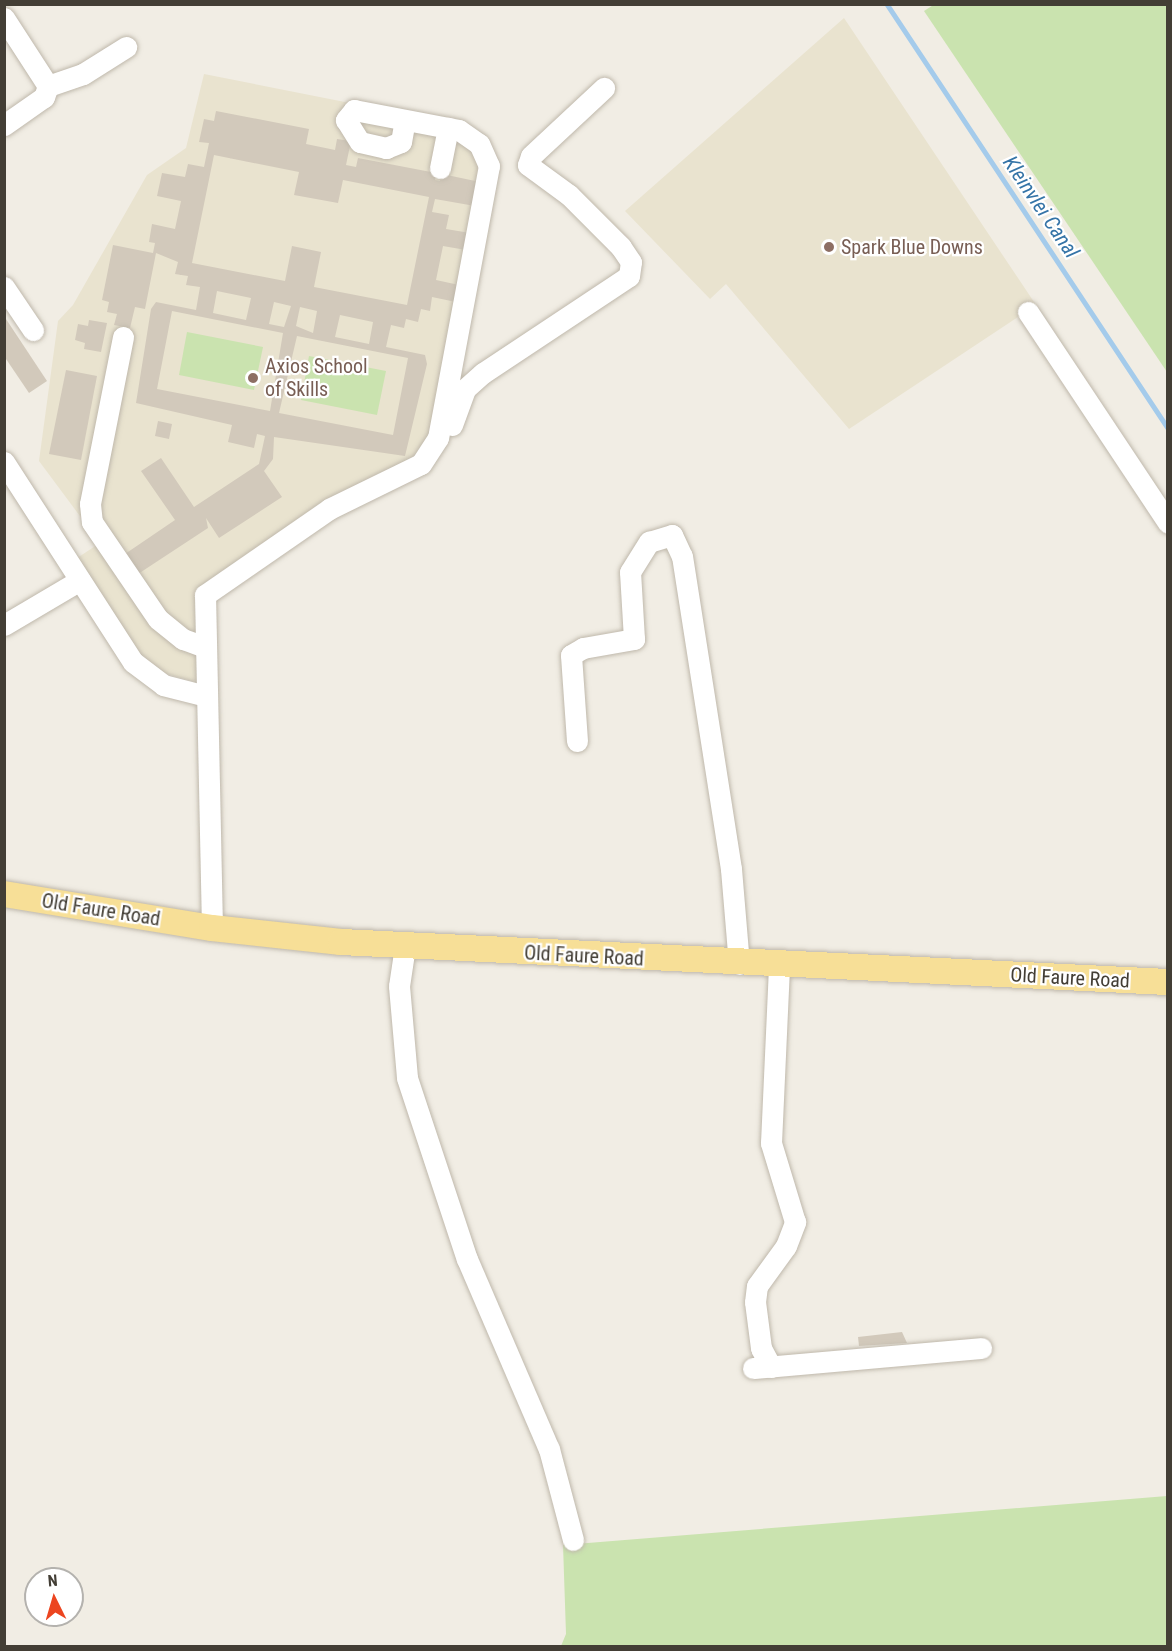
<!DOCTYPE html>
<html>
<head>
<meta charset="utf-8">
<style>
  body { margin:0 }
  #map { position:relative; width:1172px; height:1651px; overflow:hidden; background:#f1ede4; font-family:"Roboto Condensed",sans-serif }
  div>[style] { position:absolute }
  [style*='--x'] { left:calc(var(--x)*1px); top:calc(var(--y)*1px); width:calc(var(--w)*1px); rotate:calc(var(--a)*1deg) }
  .education>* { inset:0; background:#e9e3cf }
  .green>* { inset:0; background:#cae3af }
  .stream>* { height:4.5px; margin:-2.25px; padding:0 2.25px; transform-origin:2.25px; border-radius:2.25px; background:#a4cbeb }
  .building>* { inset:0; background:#d2c9bb }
  .roads { filter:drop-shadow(0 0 2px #bfb8ab) drop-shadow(0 0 2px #bfb8ab) }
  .minor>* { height:21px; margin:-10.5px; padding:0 10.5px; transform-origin:10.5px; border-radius:10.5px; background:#fff }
  .major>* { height:26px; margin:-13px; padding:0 13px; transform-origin:13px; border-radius:13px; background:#f7df97 }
  .dots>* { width:16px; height:16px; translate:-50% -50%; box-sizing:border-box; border:3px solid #fff; border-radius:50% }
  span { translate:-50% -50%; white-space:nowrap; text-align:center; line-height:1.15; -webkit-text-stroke:4.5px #fff; paint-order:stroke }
  .education-label { font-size:20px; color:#785e54 }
  .left { translate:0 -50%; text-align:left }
  .street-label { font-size:20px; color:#433e35 }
  .water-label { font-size:21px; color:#3574a7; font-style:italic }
  .frame { position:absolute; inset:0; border:6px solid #433e35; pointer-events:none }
  .north { position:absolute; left:24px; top:1567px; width:60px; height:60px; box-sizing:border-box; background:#fff; border:2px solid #b4b2ae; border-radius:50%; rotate:355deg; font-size:16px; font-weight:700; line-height:24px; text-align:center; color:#433e35 }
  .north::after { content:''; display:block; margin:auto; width:21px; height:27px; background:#ec4520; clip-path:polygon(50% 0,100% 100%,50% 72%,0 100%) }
</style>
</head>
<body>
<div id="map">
  <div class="education">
    <i style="clip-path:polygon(844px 18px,1036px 305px,849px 429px,726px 284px,710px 299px,625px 211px)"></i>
    <i style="clip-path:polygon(204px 74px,466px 126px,499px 161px,444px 435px,216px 592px,202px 679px,192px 681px,156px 671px,141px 660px,77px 558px,100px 543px,39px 461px,58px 321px,73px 305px,147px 175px,186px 148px)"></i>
  </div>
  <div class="green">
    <i style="clip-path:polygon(935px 4px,1167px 5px,1167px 372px,924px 11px)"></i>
    <i style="clip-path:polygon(187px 332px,263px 347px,254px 390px,179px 375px)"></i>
    <i style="clip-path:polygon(309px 356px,386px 371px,377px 415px,301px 400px)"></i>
    <i style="clip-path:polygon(1167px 1496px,1167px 1646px,561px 1646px,566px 1634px,563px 1545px)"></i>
  </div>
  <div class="stream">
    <i style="--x:887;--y:4;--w:509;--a:56.47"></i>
  </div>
  <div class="building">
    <i style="clip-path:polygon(evenodd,216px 111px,309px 129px,306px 144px,335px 150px,337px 139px,351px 141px,346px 165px,356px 167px,358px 158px,436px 173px,435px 180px,440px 181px,442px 174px,480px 182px,475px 206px,435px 199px,432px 212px,449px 215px,446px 229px,470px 233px,466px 250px,443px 246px,436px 280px,459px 285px,456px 302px,432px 297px,430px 311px,421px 309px,418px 322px,406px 319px,404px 328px,391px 325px,386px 347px,425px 355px,427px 364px,405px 456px,274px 437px,273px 459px,264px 471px,282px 497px,219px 538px,206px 518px,208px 528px,138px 574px,125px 554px,175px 520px,141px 471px,161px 458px,194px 507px,259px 464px,265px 436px,257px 434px,254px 448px,228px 442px,232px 425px,136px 403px,151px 309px,156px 302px,196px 310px,200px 287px,186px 285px,188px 276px,175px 274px,178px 262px,156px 253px,145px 309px,135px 307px,130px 328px,114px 325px,117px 314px,107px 312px,109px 302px,102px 300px,113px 245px,153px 253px,155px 243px,149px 242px,152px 224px,175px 229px,181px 201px,157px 196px,162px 173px,185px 177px,188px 164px,204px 167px,209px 143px,199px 142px,204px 119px,214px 121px,216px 111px,214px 155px,299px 172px,294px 195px,338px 203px,343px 180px,429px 197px,407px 305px,314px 287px,321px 252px,292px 246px,285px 281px,192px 263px,214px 155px,216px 111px,217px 291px,251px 298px,246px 320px,213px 313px,217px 291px,216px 111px,274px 302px,291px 306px,284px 327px,269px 324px,274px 302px,216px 111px,300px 307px,317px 311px,313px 333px,296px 326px,300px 307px,216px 111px,172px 311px,283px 333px,270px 411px,157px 389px,172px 311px,216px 111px,340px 315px,373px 322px,369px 344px,335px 337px,340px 315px,216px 111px,297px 336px,408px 358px,393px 435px,279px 413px,297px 336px)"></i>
    <i style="clip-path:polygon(4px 316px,47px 381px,29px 393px,4px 356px)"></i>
    <i style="clip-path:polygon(89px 320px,107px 323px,101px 352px,84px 349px,85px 343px,75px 340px,78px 324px,88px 326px)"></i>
    <i style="clip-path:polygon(66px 370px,97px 376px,81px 460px,49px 454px)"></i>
    <i style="clip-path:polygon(158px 421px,172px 424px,169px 439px,155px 436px)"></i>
    <i style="clip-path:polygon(902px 1332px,907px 1343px,859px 1346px,858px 1337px)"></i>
  </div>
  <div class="roads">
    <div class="minor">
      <i style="--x:4;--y:18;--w:81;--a:57.1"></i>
      <i style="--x:48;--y:86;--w:12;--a:110"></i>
      <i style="--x:44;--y:97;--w:49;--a:145"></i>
      <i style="--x:48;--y:86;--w:37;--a:-19"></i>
      <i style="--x:83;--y:74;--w:51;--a:-32.1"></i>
      <i style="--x:440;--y:168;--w:41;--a:-78.7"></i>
      <i style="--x:4;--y:287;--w:52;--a:56"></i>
      <i style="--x:1028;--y:312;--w:253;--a:56.4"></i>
      <i style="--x:123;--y:337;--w:170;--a:101.2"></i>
      <i style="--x:90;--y:504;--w:18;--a:84"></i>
      <i style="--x:92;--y:522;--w:117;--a:55.8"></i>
      <i style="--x:158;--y:619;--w:32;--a:39"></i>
      <i style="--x:183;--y:639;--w:23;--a:20"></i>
      <i style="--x:452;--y:425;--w:38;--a:-70"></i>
      <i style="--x:465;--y:389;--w:24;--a:-42"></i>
      <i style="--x:483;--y:373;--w:175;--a:-33.6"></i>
      <i style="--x:629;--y:276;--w:14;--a:-82"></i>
      <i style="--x:631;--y:262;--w:18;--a:-124"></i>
      <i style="--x:621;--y:247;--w:74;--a:-135"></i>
      <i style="--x:569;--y:195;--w:51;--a:-143.8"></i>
      <i style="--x:528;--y:165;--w:9;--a:-72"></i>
      <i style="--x:531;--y:156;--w:100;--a:-43"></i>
      <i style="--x:4;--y:462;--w:238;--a:57.2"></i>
      <i style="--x:133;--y:662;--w:38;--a:37"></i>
      <i style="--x:163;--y:685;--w:44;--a:14.3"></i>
      <i style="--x:4;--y:625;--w:88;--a:-30.6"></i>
      <i style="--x:577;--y:741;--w:86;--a:-94"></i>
      <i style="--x:571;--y:655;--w:14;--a:-30"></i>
      <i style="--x:583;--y:648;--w:52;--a:-10"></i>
      <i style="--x:634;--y:639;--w:67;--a:-93.4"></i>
      <i style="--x:630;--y:572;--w:36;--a:-58"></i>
      <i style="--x:649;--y:542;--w:24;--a:-17"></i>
      <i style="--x:672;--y:535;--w:23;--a:65"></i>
      <i style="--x:682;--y:556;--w:317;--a:81.1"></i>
      <i style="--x:731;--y:869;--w:95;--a:85.2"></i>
      <i style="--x:212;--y:928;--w:333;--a:-91.2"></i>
      <i style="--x:205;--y:595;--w:151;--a:-34.7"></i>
      <i style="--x:329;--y:509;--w:102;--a:-26.1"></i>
      <i style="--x:421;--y:464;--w:31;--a:-57"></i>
      <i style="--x:438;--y:438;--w:277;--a:-79.4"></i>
      <i style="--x:489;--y:166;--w:24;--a:-114"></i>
      <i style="--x:479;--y:144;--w:24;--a:-145"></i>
      <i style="--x:459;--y:130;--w:107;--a:-169.2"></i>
      <i style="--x:354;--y:110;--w:13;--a:129"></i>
      <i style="--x:346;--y:120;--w:26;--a:58"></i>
      <i style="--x:360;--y:142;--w:27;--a:13"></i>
      <i style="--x:386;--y:148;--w:16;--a:-22"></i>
      <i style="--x:401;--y:142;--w:22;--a:-80"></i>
      <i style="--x:405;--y:946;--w:40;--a:98.5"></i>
      <i style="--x:399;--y:986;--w:92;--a:85"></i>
      <i style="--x:407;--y:1078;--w:191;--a:71.7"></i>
      <i style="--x:467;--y:1259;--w:207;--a:66.7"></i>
      <i style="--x:549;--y:1449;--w:94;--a:75.2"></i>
      <i style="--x:771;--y:1367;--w:21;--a:-118"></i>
      <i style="--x:761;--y:1348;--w:46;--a:-97.4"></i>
      <i style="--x:755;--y:1302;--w:16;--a:-83"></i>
      <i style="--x:757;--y:1286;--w:49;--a:-54.1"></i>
      <i style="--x:786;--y:1246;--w:26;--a:-69"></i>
      <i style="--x:795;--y:1222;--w:83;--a:-106.9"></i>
      <i style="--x:771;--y:1143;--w:178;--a:-87.4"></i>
      <i style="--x:753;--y:1368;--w:229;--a:-5"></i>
    </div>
    <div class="major">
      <i style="--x:4;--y:894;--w:211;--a:9.3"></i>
      <i style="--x:212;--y:928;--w:130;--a:6.2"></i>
      <i style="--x:341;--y:942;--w:828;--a:2.77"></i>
    </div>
  </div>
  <div class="dots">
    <i style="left:829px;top:247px;background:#8d6e63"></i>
    <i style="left:253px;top:378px;background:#8d6e63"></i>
  </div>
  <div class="education-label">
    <span class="left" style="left:841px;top:247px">Spark Blue Downs</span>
    <span class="left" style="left:265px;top:378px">Axios School<br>of Skills</span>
  </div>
  <div class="street-label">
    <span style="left:101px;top:910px;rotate:9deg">Old Faure Road</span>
    <span style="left:584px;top:956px;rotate:3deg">Old Faure Road</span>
    <span style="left:1070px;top:978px;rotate:3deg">Old Faure Road</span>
  </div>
  <div class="water-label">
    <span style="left:1041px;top:207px;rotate:56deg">Kleinvlei Canal</span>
  </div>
  <div class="frame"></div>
  <div class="north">N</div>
</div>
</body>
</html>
